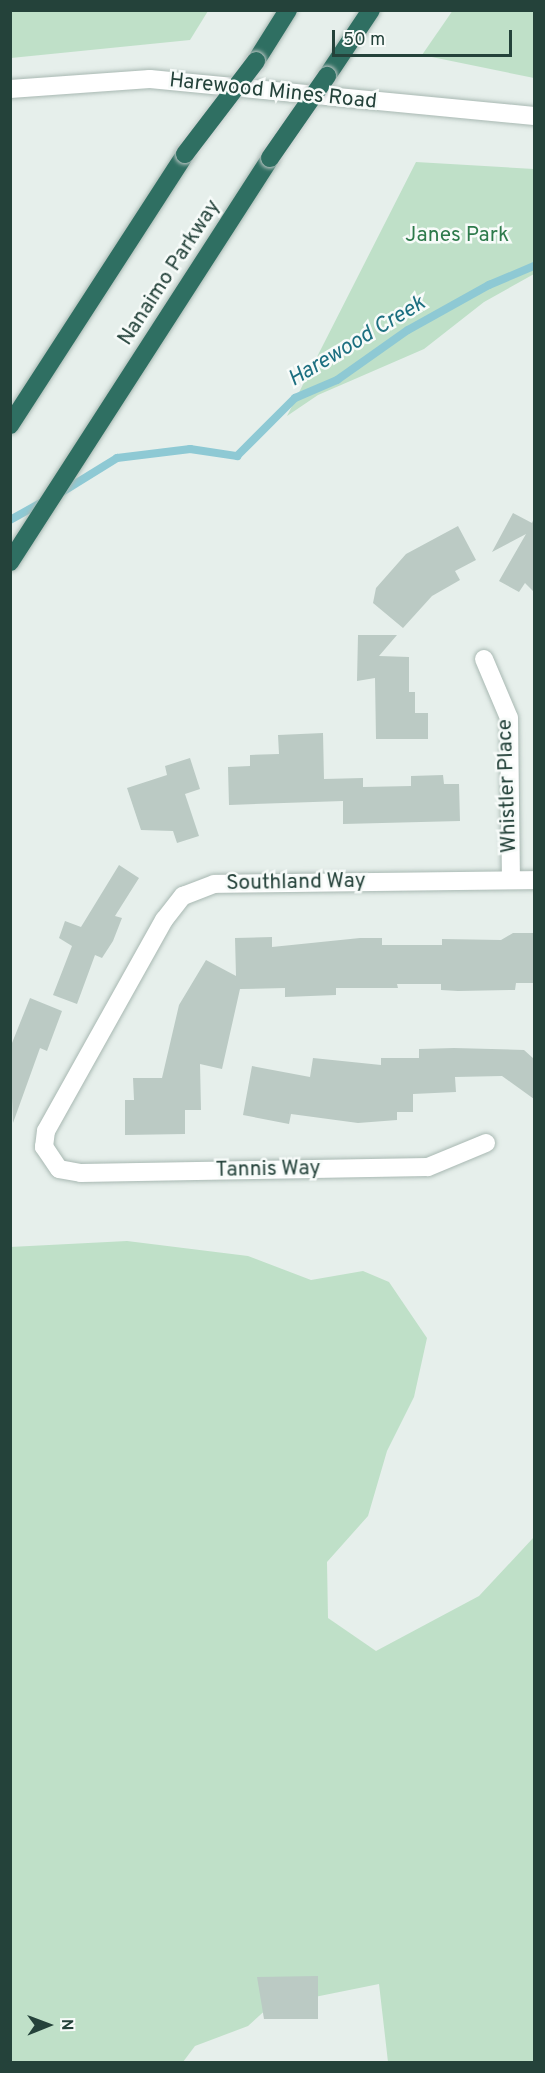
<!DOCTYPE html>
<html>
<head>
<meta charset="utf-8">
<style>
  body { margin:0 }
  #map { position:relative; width:545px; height:2073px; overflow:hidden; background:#e6efeb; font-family:Overpass,sans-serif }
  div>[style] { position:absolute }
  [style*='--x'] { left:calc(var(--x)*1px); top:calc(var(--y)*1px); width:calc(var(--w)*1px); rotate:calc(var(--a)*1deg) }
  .green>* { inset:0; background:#bfe0c8 }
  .stream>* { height:8px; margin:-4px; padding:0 4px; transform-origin:4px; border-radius:4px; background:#8ec9d4 }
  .building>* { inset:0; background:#bbcac4 }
  .roads { filter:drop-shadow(0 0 2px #a8b8b2) drop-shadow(0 0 2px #a8b8b2) }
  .minor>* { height:18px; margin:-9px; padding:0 9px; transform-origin:9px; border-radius:9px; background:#fff }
  .highway>* { height:18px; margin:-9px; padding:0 9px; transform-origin:9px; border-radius:9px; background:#2f6f62 }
  .bridges { filter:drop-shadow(0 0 2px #c2cac8) drop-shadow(0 0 2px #c2cac8) }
  .highway-bridge>* { height:18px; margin:-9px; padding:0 9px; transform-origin:9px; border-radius:9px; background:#2f6f62 }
  span { translate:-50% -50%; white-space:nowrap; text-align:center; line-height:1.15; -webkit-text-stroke:5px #f7fbf9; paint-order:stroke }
  .street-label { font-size:21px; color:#24423a }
  .park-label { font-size:21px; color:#2d7a4b }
  .water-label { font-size:22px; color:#1c6f80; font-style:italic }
  .frame { position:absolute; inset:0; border:12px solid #24423a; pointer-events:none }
  .north { position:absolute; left:18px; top:1995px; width:60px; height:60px; -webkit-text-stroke:4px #f7fbf9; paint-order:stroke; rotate:89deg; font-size:16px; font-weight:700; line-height:24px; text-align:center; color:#24423a }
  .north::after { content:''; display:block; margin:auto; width:21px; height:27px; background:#24423a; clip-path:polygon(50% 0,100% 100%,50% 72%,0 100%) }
  .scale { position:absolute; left:332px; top:30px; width:180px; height:27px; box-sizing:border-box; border:3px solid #24423a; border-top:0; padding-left:8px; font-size:18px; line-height:21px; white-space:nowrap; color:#24423a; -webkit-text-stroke:4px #f7fbf9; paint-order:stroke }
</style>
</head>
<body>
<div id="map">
  <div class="green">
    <i style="clip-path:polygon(453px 10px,534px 11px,534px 78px,422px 55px)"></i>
    <i style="clip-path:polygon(10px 11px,11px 10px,208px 11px,190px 40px,11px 58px)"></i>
    <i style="clip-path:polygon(416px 162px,534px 169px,534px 274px,484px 302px,424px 349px,318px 395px,287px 416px)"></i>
    <i style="clip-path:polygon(127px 1241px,248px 1256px,311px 1280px,363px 1271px,389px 1282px,427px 1338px,414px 1397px,387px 1451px,368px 1516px,327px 1562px,328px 1618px,376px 1651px,479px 1596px,534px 1537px,534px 2062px,388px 2062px,379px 1984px,270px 2006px,248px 2026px,195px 2046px,183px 2062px,11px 2062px,10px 1247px)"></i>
  </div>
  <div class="stream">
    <i style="--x:62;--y:492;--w:65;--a:-31.7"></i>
    <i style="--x:117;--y:458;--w:74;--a:-7"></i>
    <i style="--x:190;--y:449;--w:48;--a:8.5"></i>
    <i style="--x:237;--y:456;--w:82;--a:-45"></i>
    <i style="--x:295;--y:398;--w:46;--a:-23.2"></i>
    <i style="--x:337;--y:380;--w:87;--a:-35.2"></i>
    <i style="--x:408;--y:330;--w:93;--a:-29.1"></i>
    <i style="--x:489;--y:285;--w:49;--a:-22.9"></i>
    <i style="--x:10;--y:520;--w:38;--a:-29"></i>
  </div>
  <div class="building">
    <i style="clip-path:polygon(513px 513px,532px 523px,534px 518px,534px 592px,525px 583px,519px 592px,499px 581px,526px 534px,492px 552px)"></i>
    <i style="clip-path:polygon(458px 526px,476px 560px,455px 571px,460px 580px,432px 596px,403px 628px,373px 603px,376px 588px,406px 554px)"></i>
    <i style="clip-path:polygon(358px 635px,397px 635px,379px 656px,409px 657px,409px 692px,415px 692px,415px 713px,428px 713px,428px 739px,376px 739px,375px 678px,357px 681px)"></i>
    <i style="clip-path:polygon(323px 733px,324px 779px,363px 778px,363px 787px,411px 786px,411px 776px,443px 775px,444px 784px,459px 784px,460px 821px,343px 824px,343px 801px,229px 805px,228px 767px,250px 766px,250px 755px,279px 754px,278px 735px)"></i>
    <i style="clip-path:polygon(190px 758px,200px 789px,185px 794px,199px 836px,177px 843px,173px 831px,141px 830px,127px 788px,167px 775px,165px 766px)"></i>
    <i style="clip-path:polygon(119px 865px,139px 878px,115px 916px,122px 918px,113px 941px,102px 958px,95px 955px,77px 1004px,53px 995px,72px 946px,59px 938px,65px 921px,81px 927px)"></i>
    <i style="clip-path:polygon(513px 933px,534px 933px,534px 983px,516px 983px,515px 990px,458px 991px,441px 990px,441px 984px,397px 984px,398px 988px,336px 988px,336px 995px,285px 997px,285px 988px,240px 989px,222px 1069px,200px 1064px,201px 1110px,185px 1110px,185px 1134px,125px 1135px,125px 1100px,134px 1100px,133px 1078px,162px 1078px,179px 1005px,206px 960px,236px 976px,235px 938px,272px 937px,272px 947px,360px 938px,382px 938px,382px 945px,442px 945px,442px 939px,501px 940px)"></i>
    <i style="clip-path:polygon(30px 998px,62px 1011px,47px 1051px,40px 1048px,13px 1123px,10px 1048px)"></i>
    <i style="clip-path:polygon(454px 1048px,524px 1050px,534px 1059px,534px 1099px,502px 1076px,455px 1077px,456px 1092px,413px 1094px,413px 1112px,397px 1112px,397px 1120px,358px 1123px,291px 1114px,289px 1124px,243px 1115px,252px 1066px,310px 1077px,313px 1058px,381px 1065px,381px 1058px,419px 1058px,419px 1049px)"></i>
    <i style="clip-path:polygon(318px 1976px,318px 2019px,264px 2019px,257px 1977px)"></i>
  </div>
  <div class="roads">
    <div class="minor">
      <i style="--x:10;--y:89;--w:140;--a:-4.1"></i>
      <i style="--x:150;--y:79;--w:386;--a:5.5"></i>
      <i style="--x:484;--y:659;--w:64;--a:67"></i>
      <i style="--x:509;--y:718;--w:162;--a:89.3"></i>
      <i style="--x:486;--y:1143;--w:63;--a:157.5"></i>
      <i style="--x:428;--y:1167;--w:347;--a:179"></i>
      <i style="--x:81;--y:1173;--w:22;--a:-170"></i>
      <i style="--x:59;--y:1169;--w:27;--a:-124"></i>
      <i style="--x:44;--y:1147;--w:16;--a:-83"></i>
      <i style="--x:46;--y:1131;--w:242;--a:-60.8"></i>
      <i style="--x:164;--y:920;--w:31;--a:-52"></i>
      <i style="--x:183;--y:896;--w:33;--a:-21"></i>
      <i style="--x:214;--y:884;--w:320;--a:-0.7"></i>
    </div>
    <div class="highway">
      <i style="--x:256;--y:61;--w:60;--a:-57.9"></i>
      <i style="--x:327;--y:76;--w:79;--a:-56.3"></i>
      <i style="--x:10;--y:425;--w:323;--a:-57.1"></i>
      <i style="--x:10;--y:562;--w:480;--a:-57.2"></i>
    </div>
  </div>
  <div class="bridges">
    <div class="highway-bridge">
      <i style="--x:185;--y:154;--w:117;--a:-52.6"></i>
      <i style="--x:270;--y:158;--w:100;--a:-55.2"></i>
    </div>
  </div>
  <div class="street-label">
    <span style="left:273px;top:92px;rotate:6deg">Harewood Mines Road</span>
    <span style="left:170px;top:273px;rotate:-57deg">Nanaimo Parkway</span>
    <span style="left:508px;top:786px;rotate:-92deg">Whistler Place</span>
    <span style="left:296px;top:883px;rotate:-1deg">Southland Way</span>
    <span style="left:268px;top:1170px;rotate:-1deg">Tannis Way</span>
  </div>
  <div class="park-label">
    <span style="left:457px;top:236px">Janes Park</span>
  </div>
  <div class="water-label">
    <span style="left:357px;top:342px;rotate:-31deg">Harewood Creek</span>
  </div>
  <div class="frame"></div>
  <div class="north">N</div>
  <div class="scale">50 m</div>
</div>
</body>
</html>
